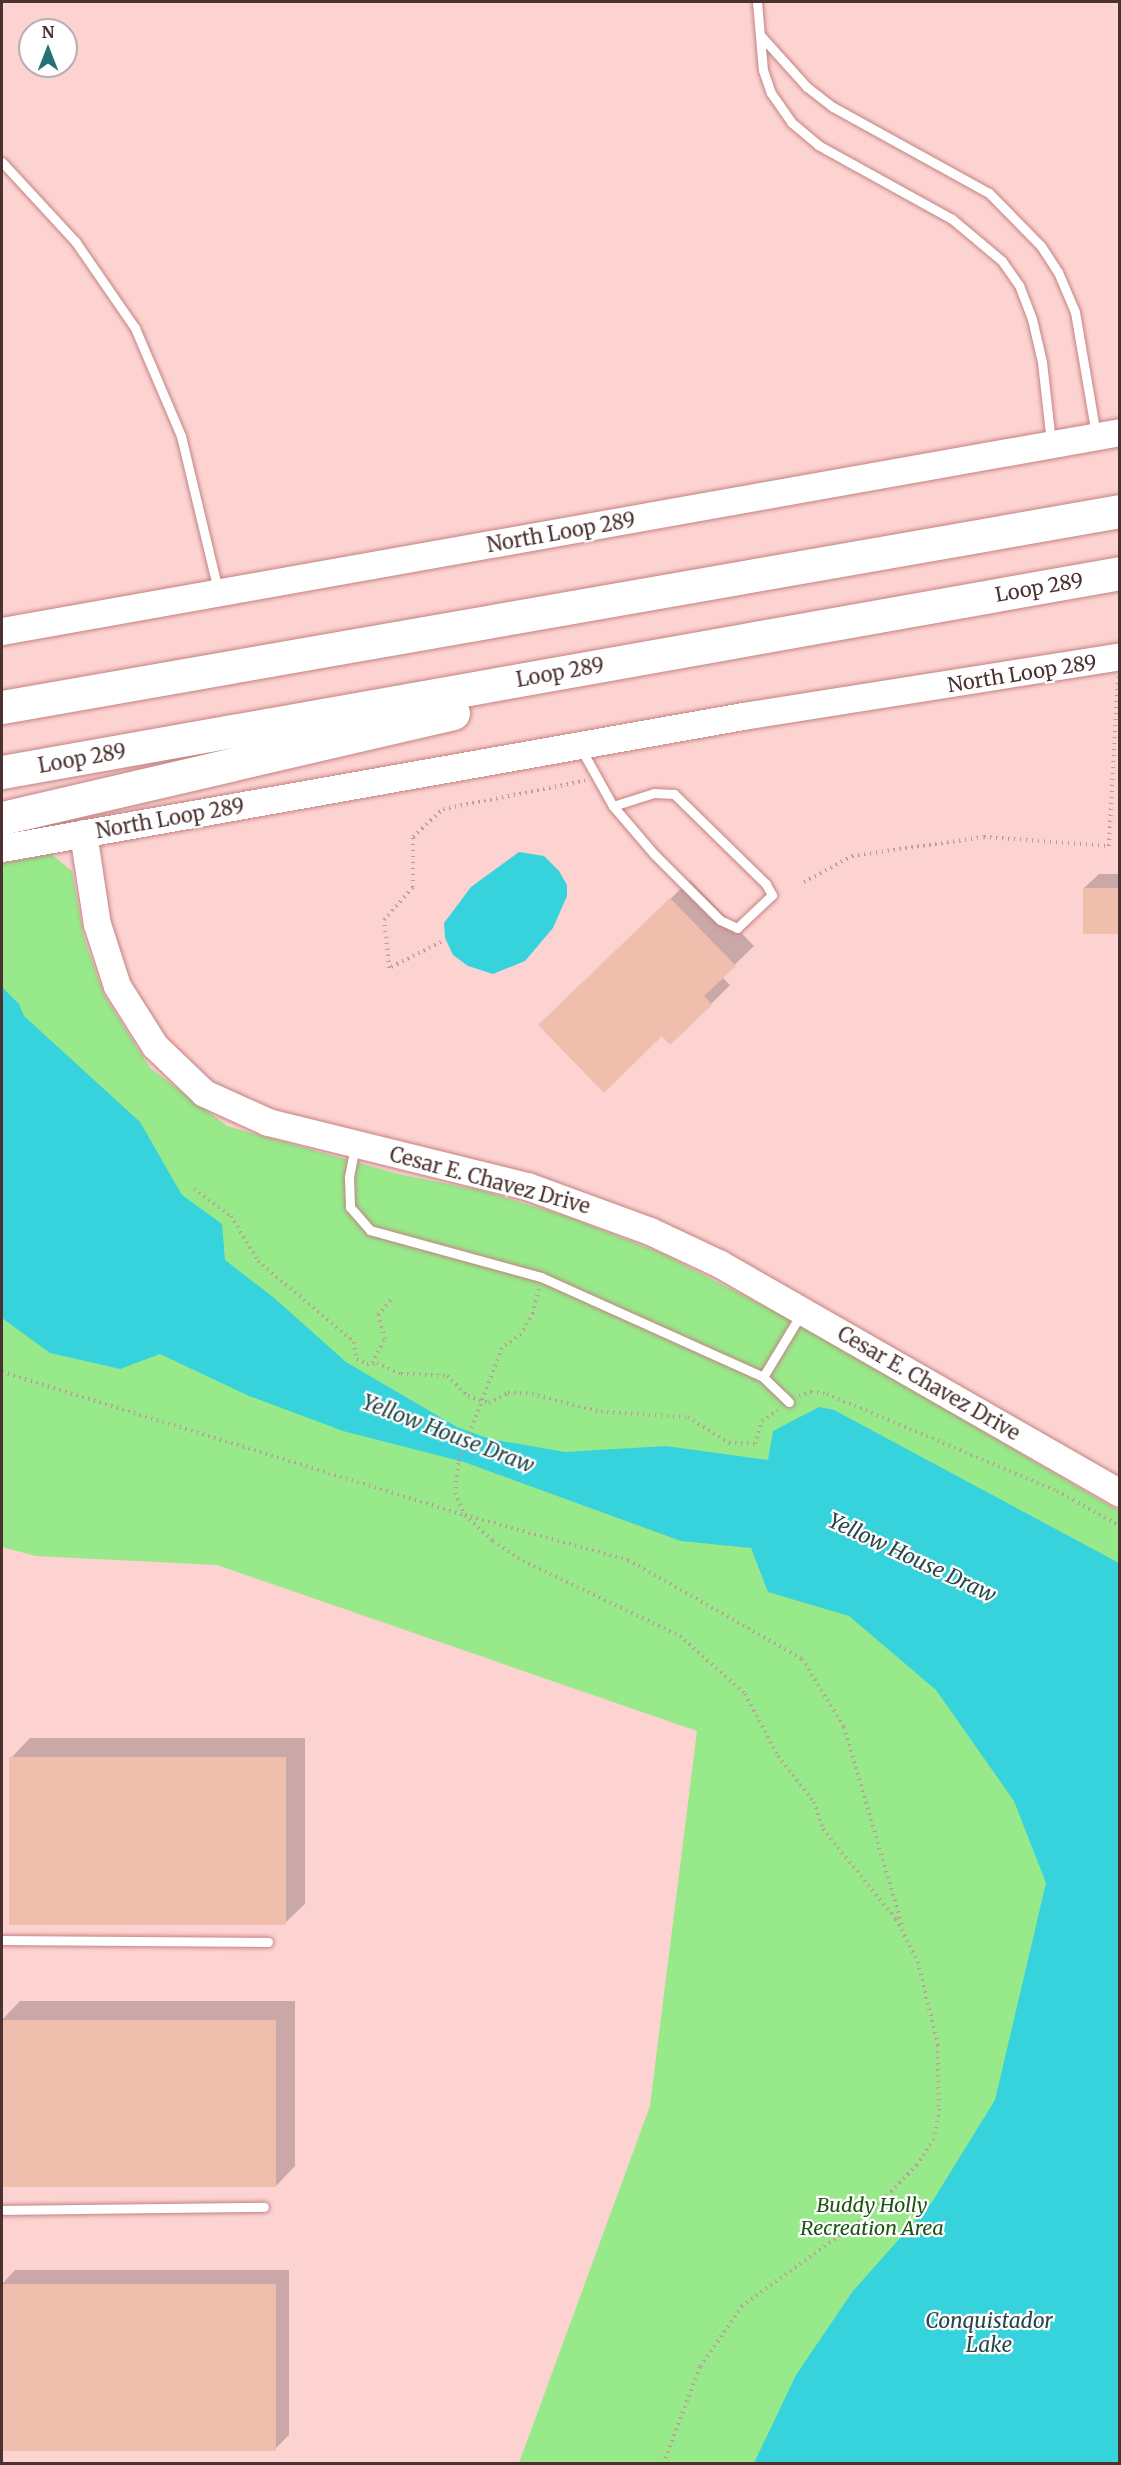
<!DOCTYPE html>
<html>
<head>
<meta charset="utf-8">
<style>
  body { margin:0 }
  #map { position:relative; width:1121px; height:2465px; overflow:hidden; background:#fdd3d2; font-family:Merriweather,serif }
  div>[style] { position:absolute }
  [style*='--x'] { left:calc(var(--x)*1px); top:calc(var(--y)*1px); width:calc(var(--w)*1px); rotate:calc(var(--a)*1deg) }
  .green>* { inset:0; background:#97e98a }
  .water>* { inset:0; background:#37d3dd }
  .shadow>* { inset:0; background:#0003 }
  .building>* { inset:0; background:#efbeac }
  .path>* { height:4px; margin-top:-2px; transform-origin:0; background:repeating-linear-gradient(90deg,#c09c9b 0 1.5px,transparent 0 6px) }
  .roads { filter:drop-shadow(0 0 2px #c28381) drop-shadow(0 0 2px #c28381) }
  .lane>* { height:9px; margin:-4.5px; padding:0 4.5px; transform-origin:4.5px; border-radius:4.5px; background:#fff }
  .secondary>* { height:27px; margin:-13.5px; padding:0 13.5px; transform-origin:13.5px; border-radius:13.5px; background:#fff }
  .highway>* { height:33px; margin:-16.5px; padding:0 16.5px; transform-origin:16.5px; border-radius:16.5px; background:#fff }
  span { translate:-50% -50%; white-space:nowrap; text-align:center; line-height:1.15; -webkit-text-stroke:4.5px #fff; paint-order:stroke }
  .street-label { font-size:20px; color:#4c3131 }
  .park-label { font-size:20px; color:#1d5414; font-style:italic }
  .water-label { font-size:21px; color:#29484a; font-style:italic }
  .frame { position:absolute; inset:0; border:3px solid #4c3131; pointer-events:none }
  .north { position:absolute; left:18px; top:18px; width:60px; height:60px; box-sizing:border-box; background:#fff; border:2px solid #b7adad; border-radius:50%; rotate:0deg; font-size:16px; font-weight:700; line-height:24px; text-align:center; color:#4c3131 }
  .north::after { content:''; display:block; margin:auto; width:21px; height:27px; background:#267175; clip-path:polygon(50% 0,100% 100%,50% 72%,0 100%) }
</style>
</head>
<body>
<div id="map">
  <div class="green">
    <i style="clip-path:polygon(51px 854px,72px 871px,84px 938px,104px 995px,150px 1068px,227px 1126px,398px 1174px,483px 1191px,566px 1216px,661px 1253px,805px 1327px,1119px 1511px,1119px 2463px,519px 2463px,650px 2106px,697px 1731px,217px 1565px,36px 1556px,2px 1547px,2px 863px)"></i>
  </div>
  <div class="water">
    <i style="clip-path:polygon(519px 852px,544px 856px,559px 871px,567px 885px,567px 896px,553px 928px,525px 961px,493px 974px,468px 966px,453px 955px,445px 938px,444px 923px,471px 887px)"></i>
    <i style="clip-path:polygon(2px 987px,19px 1004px,24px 1016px,140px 1122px,182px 1195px,222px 1224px,225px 1260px,273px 1297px,346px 1362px,457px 1427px,490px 1439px,565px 1452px,666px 1446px,768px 1460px,773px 1431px,819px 1407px,834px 1410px,1119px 1563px,1119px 2463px,754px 2463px,796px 2375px,853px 2291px,932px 2202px,995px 2100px,1046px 1883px,1014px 1801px,936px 1690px,849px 1616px,768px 1592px,751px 1548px,681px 1541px,464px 1462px,343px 1431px,249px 1396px,160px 1354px,120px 1369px,50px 1353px,2px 1318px)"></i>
  </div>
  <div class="shadow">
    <i style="clip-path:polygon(1099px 874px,1120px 874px,1120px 933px,1084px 888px)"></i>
    <i style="clip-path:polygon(690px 880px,754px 946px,722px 977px,730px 985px,711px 1004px,559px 1006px)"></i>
    <i style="clip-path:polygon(30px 1738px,305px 1738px,305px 1904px,285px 1923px,11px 1758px)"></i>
    <i style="clip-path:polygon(20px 2001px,295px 2001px,295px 2166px,276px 2186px,2px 2186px,2px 2020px)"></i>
    <i style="clip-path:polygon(15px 2270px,289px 2270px,289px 2435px,275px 2449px,2px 2449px,2px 2284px)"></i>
  </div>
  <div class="building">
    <i style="clip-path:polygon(1083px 888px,1120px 888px,1120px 934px,1083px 934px)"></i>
    <i style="clip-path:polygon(670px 898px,736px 966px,704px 996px,712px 1005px,670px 1045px,662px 1036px,604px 1093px,538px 1025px)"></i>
    <i style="clip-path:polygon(9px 1757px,286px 1757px,286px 1925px,9px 1925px)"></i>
    <i style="clip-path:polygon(2px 2020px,276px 2020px,276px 2187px,2px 2187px)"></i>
    <i style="clip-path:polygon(2px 2284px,276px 2284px,276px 2451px,2px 2451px)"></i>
  </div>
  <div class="path">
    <i style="--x:804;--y:882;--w:55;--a:-28.4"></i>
    <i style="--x:852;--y:856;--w:133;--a:-8.2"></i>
    <i style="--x:984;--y:837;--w:125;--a:4.1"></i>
    <i style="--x:1109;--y:846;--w:169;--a:-87"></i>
    <i style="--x:441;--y:942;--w:58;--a:153.4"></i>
    <i style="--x:389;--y:968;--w:48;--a:-95.9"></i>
    <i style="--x:384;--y:920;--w:44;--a:-48.7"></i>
    <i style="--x:413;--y:887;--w:50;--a:-90"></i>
    <i style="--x:413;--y:837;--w:41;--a:-43"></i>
    <i style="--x:443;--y:809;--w:145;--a:-11.2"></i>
    <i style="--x:194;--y:1189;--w:46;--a:36.1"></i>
    <i style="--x:231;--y:1216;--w:52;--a:59"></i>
    <i style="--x:258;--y:1261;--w:126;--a:40.2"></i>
    <i style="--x:354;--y:1342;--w:17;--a:80"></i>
    <i style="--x:357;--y:1359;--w:11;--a:27"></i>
    <i style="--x:367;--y:1364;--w:10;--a:-6"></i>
    <i style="--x:377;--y:1363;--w:26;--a:25"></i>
    <i style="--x:401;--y:1374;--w:46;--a:2.5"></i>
    <i style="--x:447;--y:1376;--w:29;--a:44"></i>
    <i style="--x:468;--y:1396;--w:22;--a:18"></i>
    <i style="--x:489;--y:1403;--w:21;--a:-28"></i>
    <i style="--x:508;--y:1393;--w:24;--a:2"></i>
    <i style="--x:532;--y:1394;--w:71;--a:14.6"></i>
    <i style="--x:601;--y:1412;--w:87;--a:3.3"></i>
    <i style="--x:688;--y:1417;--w:49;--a:32.4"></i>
    <i style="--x:729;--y:1443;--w:26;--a:2"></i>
    <i style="--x:755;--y:1444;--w:24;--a:-73"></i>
    <i style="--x:762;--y:1421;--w:19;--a:-35"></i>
    <i style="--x:539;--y:1289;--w:25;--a:104"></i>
    <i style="--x:533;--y:1313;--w:24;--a:120"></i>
    <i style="--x:521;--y:1334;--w:24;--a:144"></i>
    <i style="--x:502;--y:1348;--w:123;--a:110.9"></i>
    <i style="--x:458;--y:1463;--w:30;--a:96"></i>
    <i style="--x:455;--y:1493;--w:24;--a:66"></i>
    <i style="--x:465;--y:1515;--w:38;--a:43"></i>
    <i style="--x:493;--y:1541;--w:36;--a:34"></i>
    <i style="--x:523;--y:1561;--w:174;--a:25.5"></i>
    <i style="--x:680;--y:1636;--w:87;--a:41.7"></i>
    <i style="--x:745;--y:1694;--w:70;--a:62"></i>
    <i style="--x:778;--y:1756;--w:58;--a:52"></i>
    <i style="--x:814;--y:1802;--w:28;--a:72"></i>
    <i style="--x:823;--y:1829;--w:116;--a:51"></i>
    <i style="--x:896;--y:1919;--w:48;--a:62.9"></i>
    <i style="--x:918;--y:1962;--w:85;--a:76.5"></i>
    <i style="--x:938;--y:2045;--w:64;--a:89.1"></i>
    <i style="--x:939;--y:2109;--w:30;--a:99"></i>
    <i style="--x:934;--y:2139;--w:31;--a:123"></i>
    <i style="--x:917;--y:2165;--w:69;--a:134.4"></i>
    <i style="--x:869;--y:2214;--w:157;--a:144.1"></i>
    <i style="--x:742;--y:2306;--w:74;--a:124.5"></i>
    <i style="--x:700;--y:2367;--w:104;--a:110.9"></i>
    <i style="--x:372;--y:1363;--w:27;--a:-62"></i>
    <i style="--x:385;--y:1339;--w:25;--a:-106"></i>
    <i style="--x:378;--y:1315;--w:23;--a:-50"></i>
    <i style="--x:2;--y:1372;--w:485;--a:17.2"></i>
    <i style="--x:465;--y:1515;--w:169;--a:15.4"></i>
    <i style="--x:628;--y:1560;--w:200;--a:29.6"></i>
    <i style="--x:802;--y:1659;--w:80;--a:58.3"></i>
    <i style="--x:844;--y:1727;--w:210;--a:73.7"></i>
    <i style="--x:799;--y:1396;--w:13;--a:-18"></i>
    <i style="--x:811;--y:1392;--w:16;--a:7"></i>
    <i style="--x:827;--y:1394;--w:250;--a:22.9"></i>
    <i style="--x:1057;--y:1491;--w:72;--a:29.1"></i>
  </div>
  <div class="roads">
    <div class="lane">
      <i style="--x:757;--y:2;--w:68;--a:85"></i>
      <i style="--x:763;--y:70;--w:24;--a:71"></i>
      <i style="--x:771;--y:93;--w:35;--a:55"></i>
      <i style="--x:791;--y:122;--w:35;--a:40"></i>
      <i style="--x:818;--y:145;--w:153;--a:28.9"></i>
      <i style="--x:952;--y:219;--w:65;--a:40"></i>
      <i style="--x:1002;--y:261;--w:29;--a:55"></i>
      <i style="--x:1019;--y:285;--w:36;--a:69"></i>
      <i style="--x:1032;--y:319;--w:44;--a:76.9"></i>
      <i style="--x:1042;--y:362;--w:81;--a:83.6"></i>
      <i style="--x:761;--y:36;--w:69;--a:48"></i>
      <i style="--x:807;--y:87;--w:33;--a:38"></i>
      <i style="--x:833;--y:107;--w:178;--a:28.9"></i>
      <i style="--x:989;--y:193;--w:74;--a:45.5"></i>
      <i style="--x:1041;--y:246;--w:31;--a:57"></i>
      <i style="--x:1058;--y:272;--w:43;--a:67"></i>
      <i style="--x:1075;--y:312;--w:125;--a:80.3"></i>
      <i style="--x:2;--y:162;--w:108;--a:47.3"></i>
      <i style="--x:75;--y:241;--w:106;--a:55.4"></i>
      <i style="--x:135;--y:328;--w:117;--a:66.9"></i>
      <i style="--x:181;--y:436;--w:158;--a:76.5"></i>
      <i style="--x:580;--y:747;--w:68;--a:60.8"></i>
      <i style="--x:613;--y:806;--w:63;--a:49.5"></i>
      <i style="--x:654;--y:854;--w:93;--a:45"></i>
      <i style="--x:720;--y:920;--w:19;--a:25"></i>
      <i style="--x:737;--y:928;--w:48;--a:-43.3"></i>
      <i style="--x:772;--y:895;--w:13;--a:-119"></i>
      <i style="--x:766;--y:884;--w:129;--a:-135.6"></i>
      <i style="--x:674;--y:794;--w:20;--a:-177"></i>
      <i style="--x:654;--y:793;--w:43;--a:162.4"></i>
      <i style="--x:355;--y:1146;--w:32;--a:101"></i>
      <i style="--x:349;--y:1177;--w:30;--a:88"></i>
      <i style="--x:350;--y:1207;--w:30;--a:49"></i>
      <i style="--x:370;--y:1230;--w:177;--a:15.4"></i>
      <i style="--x:541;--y:1277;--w:243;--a:24.2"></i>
      <i style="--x:763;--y:1377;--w:74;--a:-58.9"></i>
      <i style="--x:763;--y:1377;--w:36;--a:44"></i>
      <i style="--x:2;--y:1940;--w:266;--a:0.4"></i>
      <i style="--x:2;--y:2210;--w:262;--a:-0.7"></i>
    </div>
    <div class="secondary">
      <i style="--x:2;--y:631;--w:1136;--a:-10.09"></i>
      <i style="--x:83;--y:833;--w:92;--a:81.3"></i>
      <i style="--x:97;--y:924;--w:65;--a:72.1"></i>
      <i style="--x:117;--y:986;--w:71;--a:57.7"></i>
      <i style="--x:155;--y:1046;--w:68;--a:43.8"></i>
      <i style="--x:204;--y:1093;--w:70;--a:24.4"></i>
      <i style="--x:268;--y:1122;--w:267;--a:13.9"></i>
      <i style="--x:527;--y:1186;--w:131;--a:20.1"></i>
      <i style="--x:650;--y:1231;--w:77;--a:25.2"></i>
      <i style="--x:720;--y:1264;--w:461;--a:29.8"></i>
      <i style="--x:2;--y:848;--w:753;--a:-10.1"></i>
      <i style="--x:743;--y:716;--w:382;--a:-9"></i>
    </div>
    <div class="highway">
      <i style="--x:2;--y:707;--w:1135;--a:-9.94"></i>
      <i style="--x:2;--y:772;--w:1136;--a:-10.09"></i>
      <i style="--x:2;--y:818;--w:463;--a:-13.1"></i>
    </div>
  </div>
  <div class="street-label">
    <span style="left:561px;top:532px;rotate:-10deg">North Loop 289</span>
    <span style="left:1039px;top:587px;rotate:-10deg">Loop 289</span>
    <span style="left:560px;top:672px;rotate:-10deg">Loop 289</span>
    <span style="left:1022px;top:673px;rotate:-9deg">North Loop 289</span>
    <span style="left:82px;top:758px;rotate:-10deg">Loop 289</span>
    <span style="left:170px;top:818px;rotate:-10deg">North Loop 289</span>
    <span style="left:490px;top:1180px;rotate:15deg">Cesar E. Chavez Drive</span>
    <span style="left:929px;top:1383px;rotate:30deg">Cesar E. Chavez Drive</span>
  </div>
  <div class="park-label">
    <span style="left:872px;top:2216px">Buddy Holly<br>Recreation Area</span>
  </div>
  <div class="water-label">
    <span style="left:448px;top:1434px;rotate:21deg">Yellow House Draw</span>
    <span style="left:912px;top:1558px;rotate:25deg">Yellow House Draw</span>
    <span style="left:989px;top:2333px">Conquistador<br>Lake</span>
  </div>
  <div class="frame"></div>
  <div class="north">N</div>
</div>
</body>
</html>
